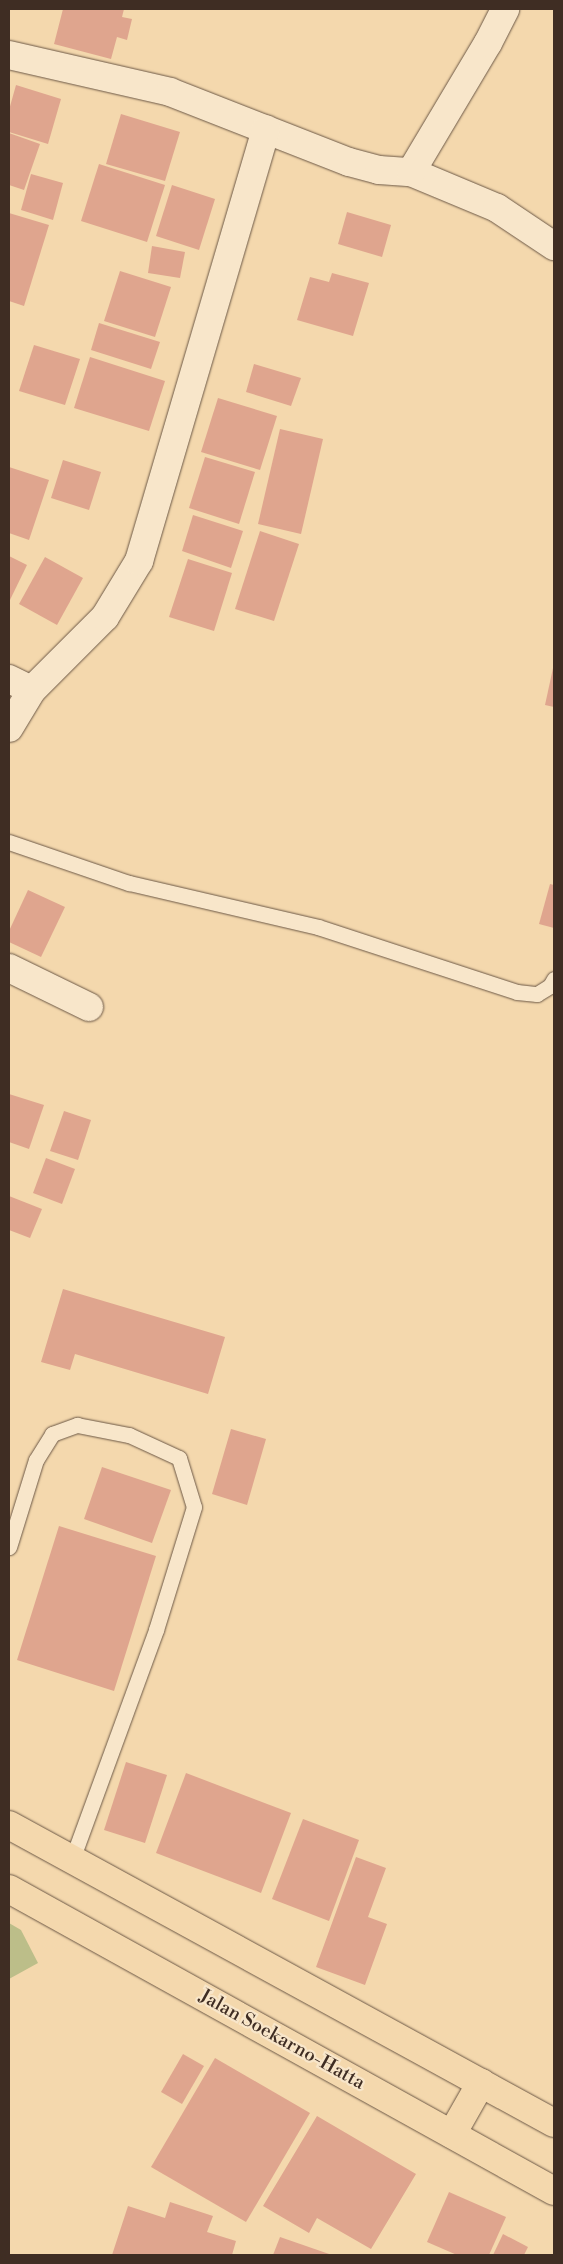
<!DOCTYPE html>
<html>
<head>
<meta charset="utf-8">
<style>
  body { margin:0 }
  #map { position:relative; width:563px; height:2264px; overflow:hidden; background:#f4d8ad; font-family:"Libre Bodoni",serif }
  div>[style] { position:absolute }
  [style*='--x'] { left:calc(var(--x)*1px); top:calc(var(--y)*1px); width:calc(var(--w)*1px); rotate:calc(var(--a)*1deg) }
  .green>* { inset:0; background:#bcbe89 }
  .building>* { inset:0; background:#dfa58e }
  .roads { filter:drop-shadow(0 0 1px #6c5846) drop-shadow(0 0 1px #6c5846) }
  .lane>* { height:15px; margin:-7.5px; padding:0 7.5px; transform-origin:7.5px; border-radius:7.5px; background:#f8e6ca }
  .street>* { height:28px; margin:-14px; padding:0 14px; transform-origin:14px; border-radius:14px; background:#f8e6ca }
  .highway>* { height:28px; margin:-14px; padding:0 14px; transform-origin:14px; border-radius:14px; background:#f4d8ad }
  span { translate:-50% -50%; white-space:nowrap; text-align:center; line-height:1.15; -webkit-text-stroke:4.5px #f8e6ca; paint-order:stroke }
  .street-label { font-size:19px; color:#3f2d23 }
  .frame { position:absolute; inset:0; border:10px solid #3f2d23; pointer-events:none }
</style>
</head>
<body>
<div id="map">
  <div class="green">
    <i style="clip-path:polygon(9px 1923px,21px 1930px,38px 1963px,9px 1979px)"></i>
  </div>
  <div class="building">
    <i style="clip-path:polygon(63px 9px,124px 9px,122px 17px,132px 19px,127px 40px,117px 37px,111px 59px,54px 44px)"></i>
    <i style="clip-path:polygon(16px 85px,61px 99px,48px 144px,9px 132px,9px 110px)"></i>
    <i style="clip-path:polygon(121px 114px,180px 132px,165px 181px,106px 164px)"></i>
    <i style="clip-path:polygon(9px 133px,40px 144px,24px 190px,9px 185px)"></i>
    <i style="clip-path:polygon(99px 164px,165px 185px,147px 242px,81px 221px)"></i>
    <i style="clip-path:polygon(31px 174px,63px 183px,53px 220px,21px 210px)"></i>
    <i style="clip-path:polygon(172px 185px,215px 199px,199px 250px,156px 236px)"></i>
    <i style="clip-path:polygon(347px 212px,391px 225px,382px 257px,338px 244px)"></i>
    <i style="clip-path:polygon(9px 213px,49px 225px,24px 306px,9px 301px)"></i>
    <i style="clip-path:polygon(152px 246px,185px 252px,180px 278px,148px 273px)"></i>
    <i style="clip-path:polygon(120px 271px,171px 287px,155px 337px,104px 321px)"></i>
    <i style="clip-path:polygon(332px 273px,369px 283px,353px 336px,297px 320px,310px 277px,329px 282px)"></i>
    <i style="clip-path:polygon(99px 323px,160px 342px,151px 369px,91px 350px)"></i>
    <i style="clip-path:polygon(34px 345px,80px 359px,65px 405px,19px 391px)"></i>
    <i style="clip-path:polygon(90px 357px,165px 381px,149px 431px,74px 408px)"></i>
    <i style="clip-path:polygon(254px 364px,301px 378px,291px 406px,246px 392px)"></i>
    <i style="clip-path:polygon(218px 398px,277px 416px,260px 470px,201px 452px)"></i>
    <i style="clip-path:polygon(280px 429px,323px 439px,301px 534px,258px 524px)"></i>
    <i style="clip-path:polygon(205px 457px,255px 472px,239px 524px,189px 508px)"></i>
    <i style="clip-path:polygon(63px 460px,101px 472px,89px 510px,51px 498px)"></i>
    <i style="clip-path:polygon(9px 467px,49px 480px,29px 540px,9px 533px)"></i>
    <i style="clip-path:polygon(193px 515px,243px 531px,231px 568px,182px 551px)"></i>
    <i style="clip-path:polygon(260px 531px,299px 544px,274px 621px,235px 609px)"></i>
    <i style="clip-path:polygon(9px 556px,27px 565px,9px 602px)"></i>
    <i style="clip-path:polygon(45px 557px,83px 578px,57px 625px,19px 604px)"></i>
    <i style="clip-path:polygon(188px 559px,232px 573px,214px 631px,169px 617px)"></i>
    <i style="clip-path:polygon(553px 668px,554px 668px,554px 707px,545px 705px)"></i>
    <i style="clip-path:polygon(550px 884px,554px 885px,554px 928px,539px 924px)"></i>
    <i style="clip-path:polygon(28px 890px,65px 907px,41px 957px,9px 942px,9px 931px)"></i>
    <i style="clip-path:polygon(9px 1094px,44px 1105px,29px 1149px,9px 1142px)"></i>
    <i style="clip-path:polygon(64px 1111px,91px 1120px,78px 1160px,50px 1151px)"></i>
    <i style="clip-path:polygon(46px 1158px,75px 1169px,62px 1204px,33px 1193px)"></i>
    <i style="clip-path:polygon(9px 1196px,42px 1209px,30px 1238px,9px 1230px)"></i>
    <i style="clip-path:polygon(63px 1289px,225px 1337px,208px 1394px,75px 1354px,70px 1370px,41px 1362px)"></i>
    <i style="clip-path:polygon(231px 1429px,266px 1439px,247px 1505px,212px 1494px)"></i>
    <i style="clip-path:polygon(102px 1467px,171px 1490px,152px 1543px,84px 1519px)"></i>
    <i style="clip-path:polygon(59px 1526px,156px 1556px,114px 1691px,17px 1660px)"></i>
    <i style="clip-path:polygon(126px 1762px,167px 1775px,145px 1843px,104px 1830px)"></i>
    <i style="clip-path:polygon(186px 1773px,291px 1813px,261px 1893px,156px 1853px)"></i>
    <i style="clip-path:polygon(303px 1819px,359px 1840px,329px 1921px,272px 1899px)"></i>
    <i style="clip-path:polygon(356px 1857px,386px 1868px,368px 1917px,387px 1924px,365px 1985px,316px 1967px)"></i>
    <i style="clip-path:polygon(183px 2054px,204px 2066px,182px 2104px,161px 2092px)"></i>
    <i style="clip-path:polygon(215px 2058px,310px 2113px,246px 2222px,151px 2167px)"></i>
    <i style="clip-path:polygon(317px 2116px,416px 2174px,371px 2249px,317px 2218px,309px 2233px,263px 2206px)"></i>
    <i style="clip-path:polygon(449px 2192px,506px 2217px,489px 2255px,457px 2255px,427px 2242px)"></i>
    <i style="clip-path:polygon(170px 2202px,213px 2216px,207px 2232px,236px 2241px,232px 2255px,112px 2255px,128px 2206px,165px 2218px)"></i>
    <i style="clip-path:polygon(503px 2234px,528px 2247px,524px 2255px,493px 2255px)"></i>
    <i style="clip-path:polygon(280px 2237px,332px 2255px,273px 2255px)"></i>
  </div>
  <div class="roads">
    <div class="lane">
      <i style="--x:9;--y:842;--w:127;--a:18.9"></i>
      <i style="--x:129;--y:883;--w:194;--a:13.1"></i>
      <i style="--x:318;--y:927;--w:209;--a:18.1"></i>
      <i style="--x:517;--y:992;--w:20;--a:6"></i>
      <i style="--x:537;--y:994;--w:15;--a:-32"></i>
      <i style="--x:550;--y:986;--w:8;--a:-60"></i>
      <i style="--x:9;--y:1547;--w:91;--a:-72.8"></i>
      <i style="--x:36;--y:1460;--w:31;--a:-58"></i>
      <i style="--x:52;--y:1434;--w:27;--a:-20"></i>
      <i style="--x:77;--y:1425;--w:53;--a:10.9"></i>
      <i style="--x:129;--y:1435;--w:55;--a:24.7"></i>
      <i style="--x:179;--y:1458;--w:51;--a:73"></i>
      <i style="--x:194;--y:1507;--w:129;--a:107.2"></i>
      <i style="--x:156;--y:1630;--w:244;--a:110.1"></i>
    </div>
    <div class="street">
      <i style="--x:9;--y:55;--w:165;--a:12.9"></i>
      <i style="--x:170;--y:92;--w:192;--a:21.4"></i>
      <i style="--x:349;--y:162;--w:31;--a:15"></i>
      <i style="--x:379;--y:170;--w:32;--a:4"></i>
      <i style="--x:411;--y:172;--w:93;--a:22.7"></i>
      <i style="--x:497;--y:208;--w:69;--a:33.7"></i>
      <i style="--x:411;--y:172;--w:150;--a:-59.2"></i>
      <i style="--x:488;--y:43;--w:38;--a:-63"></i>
      <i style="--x:9;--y:679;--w:25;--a:26"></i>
      <i style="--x:9;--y:728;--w:44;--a:-58.8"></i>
      <i style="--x:32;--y:690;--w:103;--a:-45"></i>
      <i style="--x:105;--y:617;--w:66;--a:-58.7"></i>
      <i style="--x:139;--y:561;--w:450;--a:-73.6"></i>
      <i style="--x:9;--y:968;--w:89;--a:26"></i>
    </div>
    <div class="highway">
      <i style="--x:9;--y:1825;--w:621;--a:28.67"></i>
      <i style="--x:9;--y:1889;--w:623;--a:28.99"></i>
      <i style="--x:452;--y:2134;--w:59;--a:-60.4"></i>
    </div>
  </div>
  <div class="street-label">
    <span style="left:282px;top:2040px;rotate:29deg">Jalan Soekarno-Hatta</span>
  </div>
  <div class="frame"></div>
</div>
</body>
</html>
